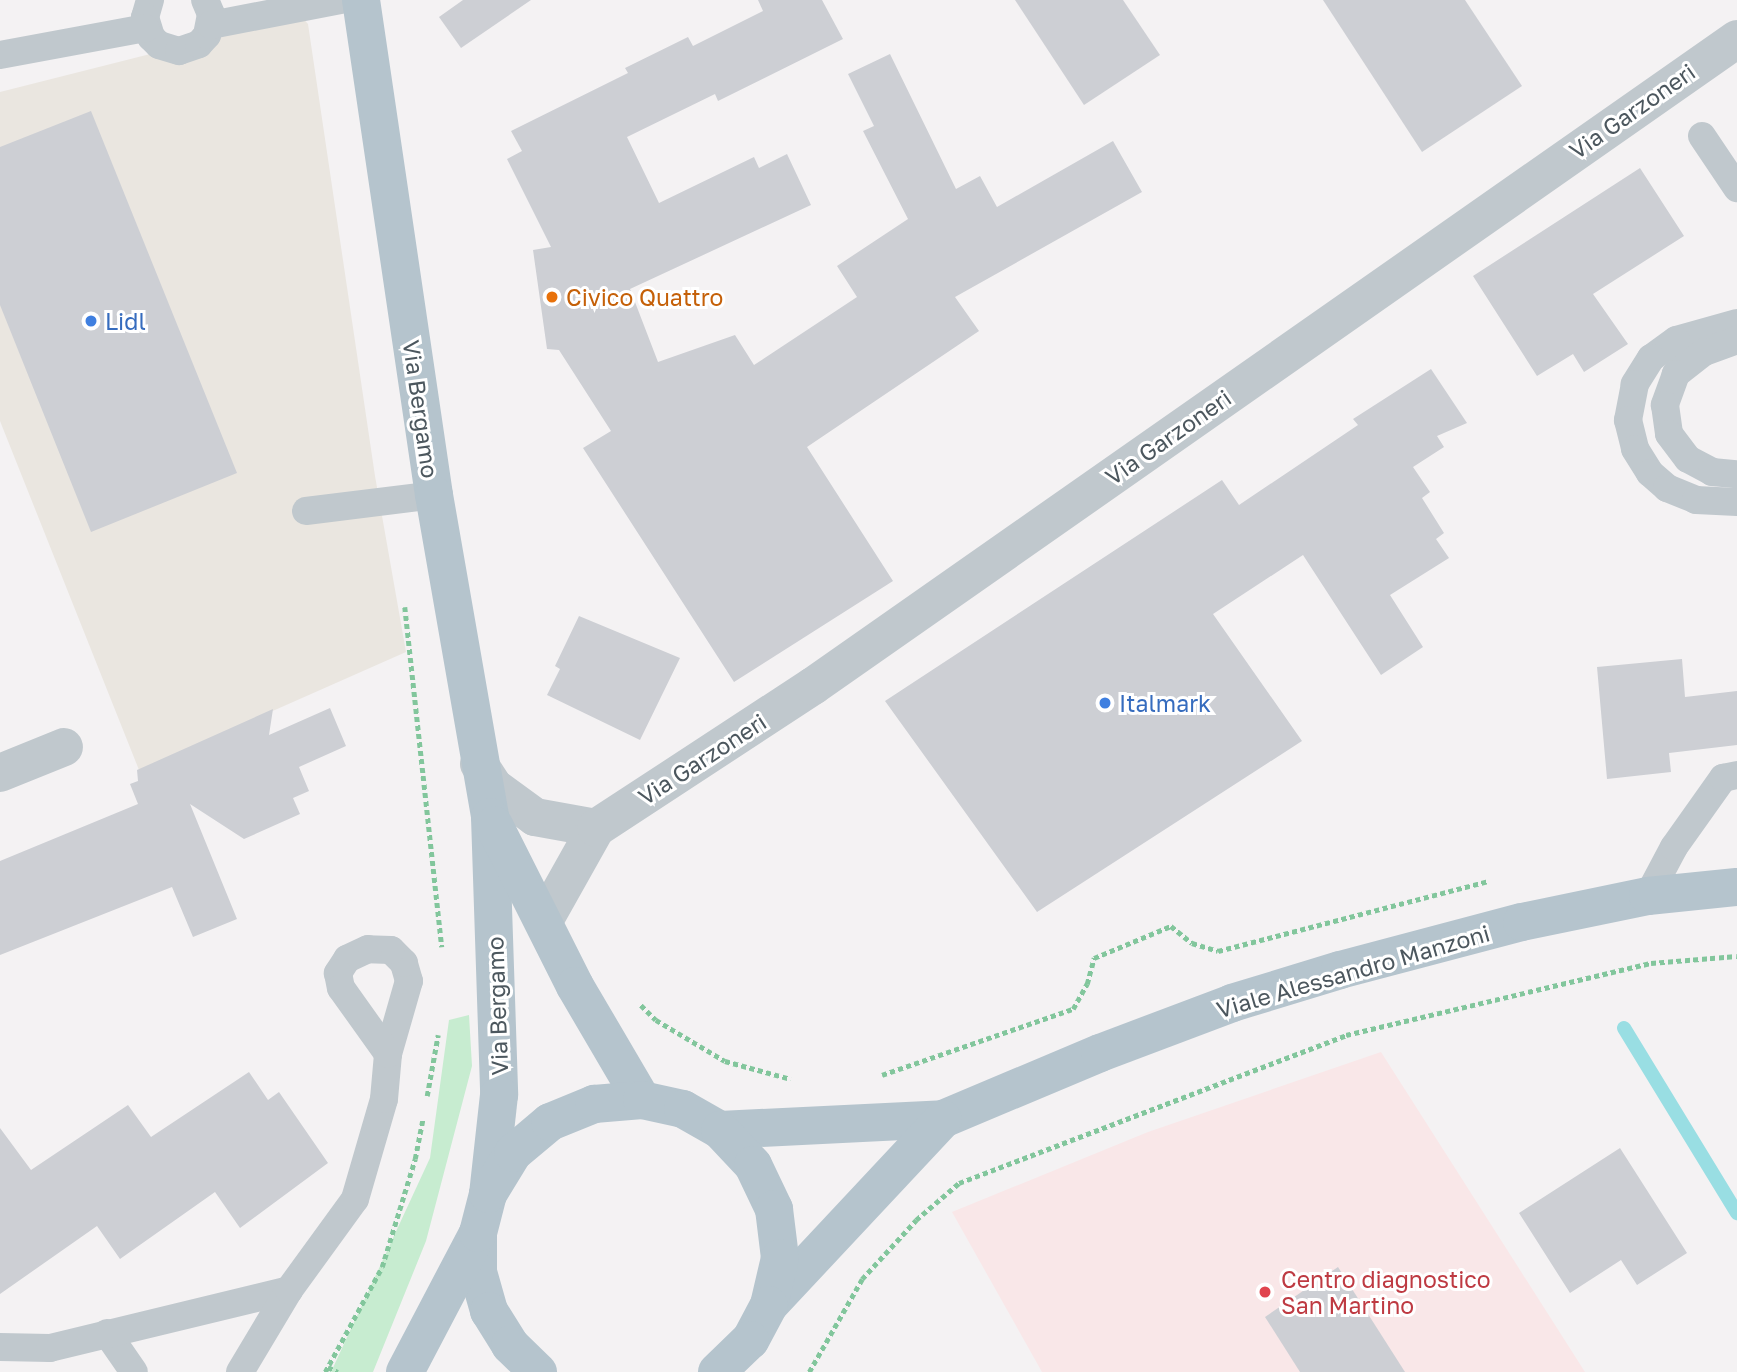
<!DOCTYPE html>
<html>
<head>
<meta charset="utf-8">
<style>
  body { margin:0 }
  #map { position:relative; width:1737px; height:1372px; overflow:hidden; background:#f4f2f3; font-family:"Golos Text",sans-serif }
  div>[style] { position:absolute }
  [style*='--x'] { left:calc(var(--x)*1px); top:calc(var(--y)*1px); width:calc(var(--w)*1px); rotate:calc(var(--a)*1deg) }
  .commercial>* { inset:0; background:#eae6e0 }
  .medical>* { inset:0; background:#f9e7e8 }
  .green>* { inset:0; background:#c7ecd0 }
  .stream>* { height:14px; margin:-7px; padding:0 7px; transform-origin:7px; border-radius:7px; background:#99dee3 }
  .building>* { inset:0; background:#cdcfd4 }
  .path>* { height:4.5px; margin-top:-2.25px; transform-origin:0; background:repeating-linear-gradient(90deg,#82c69c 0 5px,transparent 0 8.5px) }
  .lane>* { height:28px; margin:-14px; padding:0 14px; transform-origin:14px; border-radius:14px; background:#c0c8cd }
  .street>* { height:38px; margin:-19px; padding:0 19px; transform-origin:19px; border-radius:19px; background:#c0c8cd }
  .primary>* { height:38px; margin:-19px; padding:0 19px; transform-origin:19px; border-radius:19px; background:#b5c4cd }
  .dots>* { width:19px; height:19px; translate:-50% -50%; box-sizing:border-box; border:4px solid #fff; border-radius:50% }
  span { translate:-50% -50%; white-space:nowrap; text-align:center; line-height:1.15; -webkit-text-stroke:6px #fff; paint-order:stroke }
  .street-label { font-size:23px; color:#4c575e }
  .food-label { font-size:23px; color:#c56008 }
  .left { translate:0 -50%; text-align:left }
  .shop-label { font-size:23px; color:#366cbe }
  .health-label { font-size:23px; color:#be3a42 }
</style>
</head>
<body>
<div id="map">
  <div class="commercial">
    <i style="clip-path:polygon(301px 16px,308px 24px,375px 476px,406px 652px,139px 770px,0 421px,0 92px)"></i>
  </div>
  <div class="medical">
    <i style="clip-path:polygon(1381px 1052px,1585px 1372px,1042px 1372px,952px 1212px,1148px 1132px)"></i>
  </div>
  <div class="green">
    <i style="clip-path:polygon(469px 1015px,472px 1066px,426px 1241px,373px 1372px,331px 1372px,430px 1158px,449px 1020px)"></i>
  </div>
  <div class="stream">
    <i style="--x:1624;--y:1028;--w:217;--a:58.6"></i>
  </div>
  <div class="building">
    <i style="clip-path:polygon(463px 0,531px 0,461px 48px,439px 17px)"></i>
    <i style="clip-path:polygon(758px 0,822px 0,843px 39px,718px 101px,715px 94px,627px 137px,659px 203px,754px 157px,759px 168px,787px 154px,811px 205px,630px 289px,658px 362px,735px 335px,754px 365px,857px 297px,837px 266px,908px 219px,863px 131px,874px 126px,848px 74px,890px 54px,956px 189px,980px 176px,997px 207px,1113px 141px,1142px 192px,955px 297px,979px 331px,807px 447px,893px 581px,734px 682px,583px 448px,611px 431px,559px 350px,547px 349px,533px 250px,551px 247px,507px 159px,522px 151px,511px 131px,628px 73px,625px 68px,688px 37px,693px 46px,763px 11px)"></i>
    <i style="clip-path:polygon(1015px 0,1123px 0,1160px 55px,1084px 105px)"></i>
    <i style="clip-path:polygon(1323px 0,1465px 0,1522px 86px,1422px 152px)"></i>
    <i style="clip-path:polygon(91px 111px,237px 473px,91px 532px,0 305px,0 147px)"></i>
    <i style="clip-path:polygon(1640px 168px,1684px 236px,1593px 294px,1628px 344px,1584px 372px,1573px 354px,1537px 376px,1473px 276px)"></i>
    <i style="clip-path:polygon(1431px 369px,1467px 423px,1437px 436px,1444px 447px,1413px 467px,1430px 492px,1422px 498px,1444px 533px,1436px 539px,1449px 558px,1390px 595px,1423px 647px,1381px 675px,1303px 555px,1213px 614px,1302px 741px,1037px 912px,885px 701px,1222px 480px,1239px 505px,1358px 425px,1353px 419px)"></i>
    <i style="clip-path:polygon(579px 616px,680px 658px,640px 740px,547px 695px,560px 669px,555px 666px)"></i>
    <i style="clip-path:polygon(1682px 659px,1685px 697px,1737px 691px,1737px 745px,1669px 753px,1671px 772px,1607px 779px,1597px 667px)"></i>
    <i style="clip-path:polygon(330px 708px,346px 746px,299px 767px,309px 791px,293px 798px,300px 814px,244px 839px,190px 804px,237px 919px,193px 937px,172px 887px,0 955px,0 861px,138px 804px,130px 784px,138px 781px,137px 770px,273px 709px,269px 735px)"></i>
    <i style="clip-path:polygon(249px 1072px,268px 1100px,279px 1092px,328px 1163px,240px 1228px,215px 1192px,120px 1259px,97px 1226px,0 1294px,0 1128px,31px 1170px,128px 1105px,151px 1137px)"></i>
    <i style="clip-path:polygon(1620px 1148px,1687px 1253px,1637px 1285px,1621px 1260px,1570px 1293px,1519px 1213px)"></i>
    <i style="clip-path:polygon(1338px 1267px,1405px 1372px,1300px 1372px,1265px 1317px)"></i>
  </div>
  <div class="path">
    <i style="--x:405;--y:607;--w:342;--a:83.8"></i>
    <i style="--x:641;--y:1005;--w:21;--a:45"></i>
    <i style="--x:656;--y:1020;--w:80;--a:30.7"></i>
    <i style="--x:725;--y:1061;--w:68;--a:15.3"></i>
    <i style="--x:882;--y:1075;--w:202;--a:-19.1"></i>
    <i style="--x:1073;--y:1009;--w:29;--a:-61"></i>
    <i style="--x:1087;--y:984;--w:27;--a:-75"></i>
    <i style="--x:1094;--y:958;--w:83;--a:-22.6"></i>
    <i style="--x:1171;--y:926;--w:27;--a:39"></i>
    <i style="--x:1192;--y:943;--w:27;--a:17"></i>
    <i style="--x:1218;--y:951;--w:279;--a:-14.5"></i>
    <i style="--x:427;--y:1096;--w:62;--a:-79.8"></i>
    <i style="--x:328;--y:1367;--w:11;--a:27"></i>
    <i style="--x:325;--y:1372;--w:119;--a:-61.5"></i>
    <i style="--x:382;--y:1267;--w:113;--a:-73"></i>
    <i style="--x:415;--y:1159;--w:42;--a:-79"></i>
    <i style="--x:809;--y:1372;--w:107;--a:-60.3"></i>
    <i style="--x:862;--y:1279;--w:80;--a:-47.5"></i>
    <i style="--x:916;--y:1220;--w:57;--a:-40.7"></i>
    <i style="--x:959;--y:1183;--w:414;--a:-20.9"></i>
    <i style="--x:1346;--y:1035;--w:313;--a:-13.3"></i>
    <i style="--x:1651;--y:963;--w:86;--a:-4.7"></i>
  </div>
  <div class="lane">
    <i style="--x:150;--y:0;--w:18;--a:106"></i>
    <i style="--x:145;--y:17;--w:21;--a:73"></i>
    <i style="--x:151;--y:37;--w:11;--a:45"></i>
    <i style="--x:159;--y:45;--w:21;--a:17"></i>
    <i style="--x:179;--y:51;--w:21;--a:-19"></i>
    <i style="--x:199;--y:44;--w:12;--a:-48"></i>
    <i style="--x:207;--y:35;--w:21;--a:-79"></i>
    <i style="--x:211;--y:14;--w:15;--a:-113"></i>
    <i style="--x:211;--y:25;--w:132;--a:-10.9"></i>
    <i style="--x:0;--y:55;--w:148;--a:-10.5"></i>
    <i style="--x:1702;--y:136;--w:63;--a:56.1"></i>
    <i style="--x:1737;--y:323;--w:63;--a:164.4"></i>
    <i style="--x:1676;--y:340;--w:31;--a:144"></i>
    <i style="--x:1651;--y:358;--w:31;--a:122"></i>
    <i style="--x:1635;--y:384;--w:37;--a:101"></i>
    <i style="--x:1628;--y:420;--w:30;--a:76"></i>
    <i style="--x:1635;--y:449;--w:28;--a:58"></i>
    <i style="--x:1650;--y:473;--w:23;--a:41"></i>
    <i style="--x:1667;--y:488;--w:31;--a:22"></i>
    <i style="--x:1696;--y:500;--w:41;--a:2.8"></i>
    <i style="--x:1737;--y:340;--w:35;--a:160"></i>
    <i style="--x:1704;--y:352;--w:36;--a:142"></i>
    <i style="--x:1676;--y:374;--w:33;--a:110"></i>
    <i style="--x:1665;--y:405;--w:29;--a:82"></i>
    <i style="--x:1669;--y:434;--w:31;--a:53"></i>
    <i style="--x:1688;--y:459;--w:27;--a:28"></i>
    <i style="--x:1712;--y:472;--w:25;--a:5"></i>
    <i style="--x:306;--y:511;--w:129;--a:-7.1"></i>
    <i style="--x:1648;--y:896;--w:55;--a:-62"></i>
    <i style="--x:1674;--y:847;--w:85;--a:-54.6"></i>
    <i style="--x:1723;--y:778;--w:14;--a:-12"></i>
    <i style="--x:107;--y:1333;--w:47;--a:55.3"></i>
    <i style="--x:0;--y:1347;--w:50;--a:1.1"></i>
    <i style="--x:50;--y:1348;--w:246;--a:-13.6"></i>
    <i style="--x:240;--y:1372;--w:96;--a:-59.1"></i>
    <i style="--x:289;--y:1290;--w:112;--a:-54"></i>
    <i style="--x:355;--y:1199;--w:104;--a:-73.8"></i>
    <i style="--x:384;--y:1099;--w:45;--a:-84.9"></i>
    <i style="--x:388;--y:1054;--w:76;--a:-74"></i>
    <i style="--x:409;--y:981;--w:19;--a:-106"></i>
    <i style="--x:404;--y:963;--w:18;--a:-135"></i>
    <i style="--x:391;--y:950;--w:23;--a:-178"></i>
    <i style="--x:368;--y:949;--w:23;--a:155"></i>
    <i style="--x:347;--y:959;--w:17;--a:123"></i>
    <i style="--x:338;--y:973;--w:15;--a:79"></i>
    <i style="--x:341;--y:988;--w:81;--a:54.5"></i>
  </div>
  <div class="street">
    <i style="--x:479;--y:764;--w:27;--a:57"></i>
    <i style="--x:494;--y:787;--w:51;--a:36.2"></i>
    <i style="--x:535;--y:817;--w:62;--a:10.2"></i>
    <i style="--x:0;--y:773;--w:69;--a:-22.1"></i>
    <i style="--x:545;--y:919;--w:104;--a:-60.7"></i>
    <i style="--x:596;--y:828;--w:259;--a:-33.2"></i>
    <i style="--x:813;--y:686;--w:1128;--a:-35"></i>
  </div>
  <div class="primary">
    <i style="--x:361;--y:0;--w:500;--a:81.61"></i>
    <i style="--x:434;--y:495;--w:327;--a:80.1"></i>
    <i style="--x:490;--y:817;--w:278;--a:88.1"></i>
    <i style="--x:499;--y:1095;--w:100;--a:96.3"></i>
    <i style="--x:494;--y:825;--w:180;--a:63.3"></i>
    <i style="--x:575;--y:986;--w:132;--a:59.6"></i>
    <i style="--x:720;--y:1130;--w:223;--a:-2.8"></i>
    <i style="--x:943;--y:1119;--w:170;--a:-22.8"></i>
    <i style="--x:1100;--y:1053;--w:141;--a:-20.7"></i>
    <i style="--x:1232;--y:1003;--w:113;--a:-17"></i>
    <i style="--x:1340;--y:970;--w:188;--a:-14.8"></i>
    <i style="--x:1522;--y:922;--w:129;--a:-11.7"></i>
    <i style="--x:1648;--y:896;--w:89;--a:-5.8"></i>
    <i style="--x:478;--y:1233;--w:39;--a:90"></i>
    <i style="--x:478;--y:1272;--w:41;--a:74.2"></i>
    <i style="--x:489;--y:1311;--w:40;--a:58"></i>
    <i style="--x:510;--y:1345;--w:39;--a:44"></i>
    <i style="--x:770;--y:1304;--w:253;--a:-46.9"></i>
    <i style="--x:405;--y:1372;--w:157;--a:-62.3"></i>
    <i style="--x:478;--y:1233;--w:40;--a:-75.6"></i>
    <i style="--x:488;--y:1194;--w:48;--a:-58.6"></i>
    <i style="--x:513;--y:1153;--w:48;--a:-40"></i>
    <i style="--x:550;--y:1122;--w:48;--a:-22.2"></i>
    <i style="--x:594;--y:1104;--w:48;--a:-4.8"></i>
    <i style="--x:642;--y:1100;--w:42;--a:12.4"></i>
    <i style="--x:683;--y:1109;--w:43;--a:29.6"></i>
    <i style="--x:720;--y:1130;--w:48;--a:46.7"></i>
    <i style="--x:753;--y:1165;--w:49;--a:64.5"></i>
    <i style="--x:774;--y:1209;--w:49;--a:83"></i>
    <i style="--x:780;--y:1258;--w:48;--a:103.2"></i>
    <i style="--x:769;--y:1305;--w:40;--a:118"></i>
    <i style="--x:750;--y:1340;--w:46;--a:135.9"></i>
  </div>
  <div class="dots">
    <i style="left:552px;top:297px;background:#e8710a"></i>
    <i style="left:91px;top:321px;background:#3f7fe0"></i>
    <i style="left:1105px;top:703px;background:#3f7fe0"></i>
    <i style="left:1265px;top:1292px;background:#e0444e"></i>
  </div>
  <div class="street-label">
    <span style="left:1632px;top:111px;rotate:-35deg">Via Garzoneri</span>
    <span style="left:421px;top:409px;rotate:82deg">Via Bergamo</span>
    <span style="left:1168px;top:437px;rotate:-35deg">Via Garzoneri</span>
    <span style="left:702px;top:759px;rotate:-33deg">Via Garzoneri</span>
    <span style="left:1353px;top:971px;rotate:-16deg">Viale Alessandro Manzoni</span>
    <span style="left:497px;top:1006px;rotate:-92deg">Via Bergamo</span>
  </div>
  <div class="food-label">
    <span class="left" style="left:566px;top:297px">Civico Quattro</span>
  </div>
  <div class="shop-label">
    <span class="left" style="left:105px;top:321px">Lidl</span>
    <span class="left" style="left:1119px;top:703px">Italmark</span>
  </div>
  <div class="health-label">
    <span class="left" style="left:1281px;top:1292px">Centro diagnostico<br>San Martino</span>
  </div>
</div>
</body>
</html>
